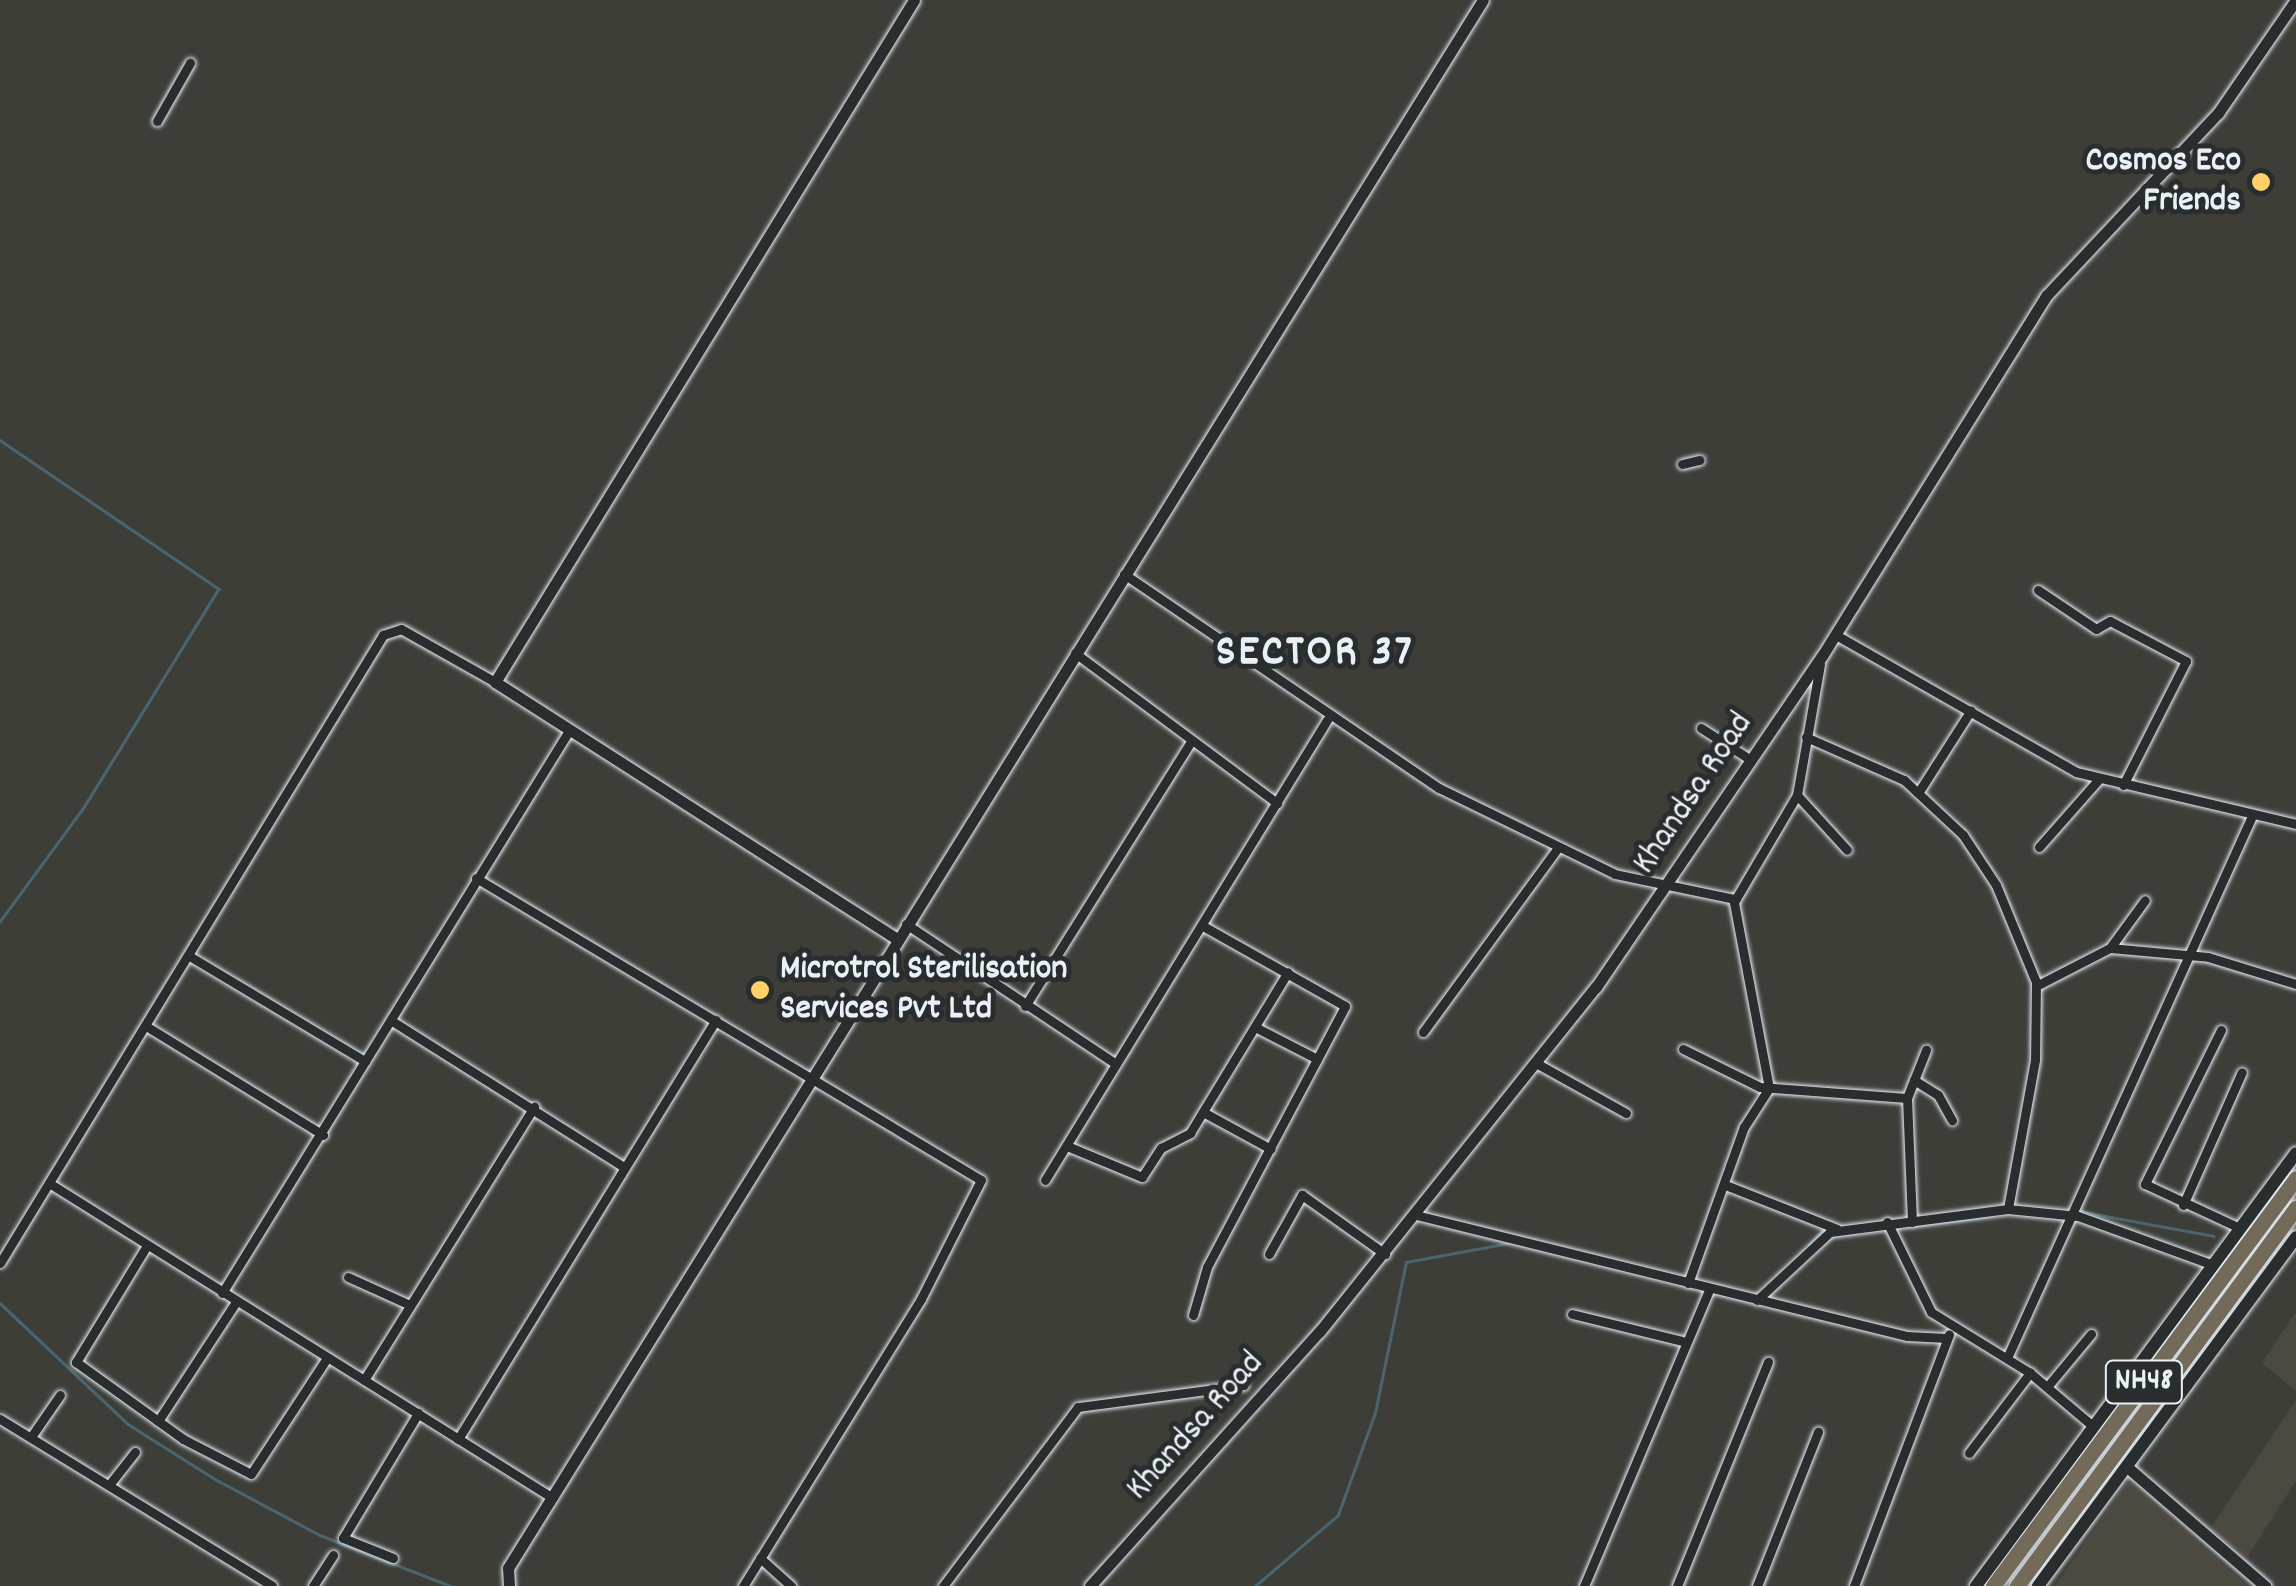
<!DOCTYPE html>
<html>
<head>
<meta charset="utf-8">
<style>
  body { margin:0 }
  #map { position:relative; width:2296px; height:1586px; overflow:hidden; background:#3e3e39; font-family:Dekko,sans-serif }
  div>[style] { position:absolute }
  [style*='--x'] { left:calc(var(--x)*1px); top:calc(var(--y)*1px); width:calc(var(--w)*1px); rotate:calc(var(--a)*1deg) }
  .built>* { inset:0; background:#4c4941 }
  .stream>* { height:2.5px; margin:-1.25px; padding:0 1.25px; transform-origin:1.25px; border-radius:1.25px; background:#4a656f }
  .roads { filter:drop-shadow(0 0 2px #e8f1f8) drop-shadow(0 0 2px #e8f1f8) }
  .minor>* { height:9px; margin:-4.5px; padding:0 4.5px; transform-origin:4.5px; border-radius:4.5px; background:#2a2d2e }
  .tertiary>* { height:11px; margin:-5.5px; padding:0 5.5px; transform-origin:5.5px; border-radius:5.5px; background:#2a2d2e }
  .secondary>* { height:12px; margin:-6px; padding:0 6px; transform-origin:6px; border-radius:6px; background:#2a2d2e }
  .motorway>* { height:15px; margin:-7.5px; padding:0 7.5px; transform-origin:7.5px; border-radius:7.5px; background:#746a5a }
  .dots>* { width:28px; height:28px; translate:-50% -50%; box-sizing:border-box; border:5px solid #2a2d2e; border-radius:50% }
  span { translate:-50% -50%; white-space:nowrap; text-align:center; line-height:1.15; -webkit-text-stroke:10px #2a2d2e; paint-order:stroke }
  .shield-label span { padding:2px 8px; background:#2a2d2e; border:2px solid; border-radius:8px; -webkit-text-stroke-width:0 }
  .shield-label { font-size:32px; color:#e8f1f8; font-weight:700 }
  .poi-label { font-size:35px; color:#e8f1f8; font-weight:700 }
  .right { translate:-100% -50%; text-align:right }
  .left { translate:0 -50%; text-align:left }
  .street-label { font-size:35px; color:#e8f1f8 }
  .district-label { font-size:45px; color:#e8f1f8; font-weight:700; letter-spacing:2.5px }
</style>
</head>
<body>
<div id="map">
  <div class="built">
    <i style="clip-path:polygon(2295px 1313px,2296px 1314px,2296px 1391px,2262px 1363px)"></i>
    <i style="clip-path:polygon(2296px 1400px,2296px 1481px,2247px 1557px,2210px 1529px)"></i>
    <i style="clip-path:polygon(2128px 1481px,2247px 1586px,2055px 1586px)"></i>
  </div>
  <div class="stream">
    <i style="--x:0;--y:440;--w:265;--a:34.2"></i>
    <i style="--x:219;--y:589;--w:259;--a:121.7"></i>
    <i style="--x:83;--y:809;--w:140;--a:126.3"></i>
    <i style="--x:2078;--y:1211;--w:138;--a:10.4"></i>
    <i style="--x:1914;--y:1226;--w:77;--a:-7.5"></i>
    <i style="--x:1809;--y:1245;--w:21;--a:-49"></i>
    <i style="--x:1712;--y:1292;--w:45;--a:12.8"></i>
    <i style="--x:0;--y:1303;--w:176;--a:43.4"></i>
    <i style="--x:128;--y:1424;--w:103;--a:32.3"></i>
    <i style="--x:215;--y:1479;--w:119;--a:28.1"></i>
    <i style="--x:320;--y:1535;--w:141;--a:21.3"></i>
    <i style="--x:1255;--y:1586;--w:109;--a:-40.5"></i>
    <i style="--x:1338;--y:1515;--w:109;--a:-70.1"></i>
    <i style="--x:1375;--y:1413;--w:154;--a:-78.4"></i>
    <i style="--x:1406;--y:1262;--w:106;--a:-10.4"></i>
  </div>
  <div class="roads">
    <div class="minor">
      <i style="--x:157;--y:121;--w:67;--a:-60.4"></i>
      <i style="--x:1682;--y:464;--w:18;--a:-13"></i>
      <i style="--x:1124;--y:574;--w:381;--a:34.2"></i>
      <i style="--x:1439;--y:788;--w:196;--a:26"></i>
      <i style="--x:1615;--y:874;--w:123;--a:11.8"></i>
      <i style="--x:2038;--y:590;--w:70;--a:33.9"></i>
      <i style="--x:2096;--y:629;--w:16;--a:-30"></i>
      <i style="--x:2110;--y:621;--w:86;--a:27.8"></i>
      <i style="--x:2186;--y:661;--w:139;--a:116.9"></i>
      <i style="--x:1836;--y:635;--w:276;--a:29.7"></i>
      <i style="--x:2076;--y:772;--w:226;--a:13.3"></i>
      <i style="--x:1075;--y:653;--w:252;--a:36.6"></i>
      <i style="--x:1701;--y:728;--w:56;--a:32.6"></i>
      <i style="--x:1806;--y:737;--w:107;--a:23.7"></i>
      <i style="--x:1904;--y:780;--w:81;--a:43"></i>
      <i style="--x:1963;--y:835;--w:60;--a:56.6"></i>
      <i style="--x:1996;--y:885;--w:105;--a:67.6"></i>
      <i style="--x:2036;--y:982;--w:78;--a:90.7"></i>
      <i style="--x:2035;--y:1060;--w:151;--a:100.3"></i>
      <i style="--x:1918;--y:793;--w:98;--a:-57.4"></i>
      <i style="--x:1797;--y:795;--w:74;--a:47.7"></i>
      <i style="--x:2039;--y:847;--w:91;--a:-48.6"></i>
      <i style="--x:476;--y:878;--w:588;--a:30.88"></i>
      <i style="--x:981;--y:1180;--w:133;--a:116.8"></i>
      <i style="--x:921;--y:1299;--w:338;--a:121.8"></i>
      <i style="--x:906;--y:924;--w:252;--a:33.7"></i>
      <i style="--x:2110;--y:948;--w:59;--a:-53.9"></i>
      <i style="--x:191;--y:957;--w:203;--a:30.9"></i>
      <i style="--x:2036;--y:986;--w:83;--a:-27.2"></i>
      <i style="--x:2110;--y:948;--w:98;--a:5.2"></i>
      <i style="--x:2208;--y:957;--w:92;--a:17.1"></i>
      <i style="--x:1025;--y:1006;--w:313;--a:-57.9"></i>
      <i style="--x:392;--y:1021;--w:274;--a:32.2"></i>
      <i style="--x:146;--y:1026;--w:208;--a:31.6"></i>
      <i style="--x:1255;--y:1027;--w:70;--a:27.3"></i>
      <i style="--x:2221;--y:1030;--w:172;--a:116.3"></i>
      <i style="--x:2145;--y:1184;--w:105;--a:24.9"></i>
      <i style="--x:1423;--y:1032;--w:227;--a:-53.8"></i>
      <i style="--x:1683;--y:1049;--w:86;--a:26.3"></i>
      <i style="--x:1760;--y:1087;--w:147;--a:4.3"></i>
      <i style="--x:1536;--y:1063;--w:103;--a:29.1"></i>
      <i style="--x:1914;--y:1080;--w:28;--a:32"></i>
      <i style="--x:1938;--y:1095;--w:29;--a:61"></i>
      <i style="--x:1203;--y:1112;--w:77;--a:28.6"></i>
      <i style="--x:1067;--y:1146;--w:81;--a:22.5"></i>
      <i style="--x:1142;--y:1177;--w:35;--a:-57"></i>
      <i style="--x:1161;--y:1148;--w:33;--a:-27"></i>
      <i style="--x:1190;--y:1133;--w:188;--a:-58.7"></i>
      <i style="--x:1045;--y:1180;--w:540;--a:-58.49"></i>
      <i style="--x:49;--y:1183;--w:594;--a:32.01"></i>
      <i style="--x:1728;--y:1186;--w:117;--a:21.5"></i>
      <i style="--x:2183;--y:1205;--w:145;--a:-66.1"></i>
      <i style="--x:1416;--y:1215;--w:506;--a:13.84"></i>
      <i style="--x:1907;--y:1336;--w:40;--a:2.9"></i>
      <i style="--x:1887;--y:1222;--w:100;--a:63.9"></i>
      <i style="--x:1931;--y:1312;--w:116;--a:31.6"></i>
      <i style="--x:2030;--y:1373;--w:84;--a:40.2"></i>
      <i style="--x:1912;--y:1222;--w:124;--a:-92.3"></i>
      <i style="--x:1907;--y:1098;--w:52;--a:-68.4"></i>
      <i style="--x:146;--y:1247;--w:135;--a:121.3"></i>
      <i style="--x:76;--y:1362;--w:132;--a:35.7"></i>
      <i style="--x:183;--y:1439;--w:76;--a:27.2"></i>
      <i style="--x:251;--y:1474;--w:139;--a:-56.8"></i>
      <i style="--x:1269;--y:1254;--w:68;--a:-60.8"></i>
      <i style="--x:1302;--y:1195;--w:102;--a:35.4"></i>
      <i style="--x:0;--y:1263;--w:736;--a:-58.62"></i>
      <i style="--x:383;--y:635;--w:19;--a:-18"></i>
      <i style="--x:401;--y:629;--w:108;--a:29.4"></i>
      <i style="--x:348;--y:1277;--w:68;--a:24.3"></i>
      <i style="--x:1688;--y:1283;--w:166;--a:-70.3"></i>
      <i style="--x:1744;--y:1127;--w:46;--a:-57.3"></i>
      <i style="--x:1769;--y:1088;--w:189;--a:-100.7"></i>
      <i style="--x:1734;--y:902;--w:124;--a:-59.5"></i>
      <i style="--x:1797;--y:795;--w:133;--a:-80"></i>
      <i style="--x:222;--y:1293;--w:657;--a:-58.32"></i>
      <i style="--x:1757;--y:1300;--w:100;--a:-43"></i>
      <i style="--x:1830;--y:1232;--w:179;--a:-7.4"></i>
      <i style="--x:2008;--y:1209;--w:70;--a:5.7"></i>
      <i style="--x:2078;--y:1216;--w:144;--a:19.9"></i>
      <i style="--x:1572;--y:1314;--w:113;--a:13.8"></i>
      <i style="--x:1193;--y:1315;--w:50;--a:-73.7"></i>
      <i style="--x:1207;--y:1267;--w:295;--a:-62.1"></i>
      <i style="--x:1345;--y:1006;--w:161;--a:-150.6"></i>
      <i style="--x:2007;--y:1358;--w:593;--a:-65.68"></i>
      <i style="--x:364;--y:1380;--w:322;--a:-58.1"></i>
      <i style="--x:2047;--y:1387;--w:69;--a:-50.3"></i>
      <i style="--x:0;--y:1419;--w:319;--a:31.5"></i>
      <i style="--x:158;--y:1421;--w:142;--a:-56.8"></i>
      <i style="--x:31;--y:1437;--w:51;--a:-55.4"></i>
      <i style="--x:458;--y:1439;--w:492;--a:-58.4"></i>
      <i style="--x:1969;--y:1453;--w:101;--a:-52.7"></i>
      <i style="--x:109;--y:1485;--w:42;--a:-51.8"></i>
      <i style="--x:393;--y:1558;--w:54;--a:-158.2"></i>
      <i style="--x:343;--y:1538;--w:146;--a:-59"></i>
      <i style="--x:760;--y:1558;--w:42;--a:42.1"></i>
      <i style="--x:313;--y:1586;--w:37;--a:-57"></i>
      <i style="--x:943;--y:1586;--w:224;--a:-53"></i>
      <i style="--x:1078;--y:1407;--w:167;--a:-7.5"></i>
      <i style="--x:1584;--y:1586;--w:321;--a:-67.1"></i>
      <i style="--x:1677;--y:1586;--w:242;--a:-67.9"></i>
      <i style="--x:1757;--y:1586;--w:166;--a:-68.4"></i>
      <i style="--x:1854;--y:1586;--w:269;--a:-69.3"></i>
    </div>
    <div class="tertiary">
      <i style="--x:897;--y:939;--w:477;--a:-147.4"></i>
      <i style="--x:495;--y:682;--w:800;--a:-58.43"></i>
      <i style="--x:2126;--y:1466;--w:184;--a:40.8"></i>
      <i style="--x:509;--y:1586;--w:18;--a:-93"></i>
      <i style="--x:508;--y:1568;--w:1846;--a:-58.13"></i>
      <i style="--x:1090;--y:1586;--w:343;--a:-48"></i>
      <i style="--x:1320;--y:1331;--w:441;--a:-51.3"></i>
      <i style="--x:1596;--y:987;--w:401;--a:-55.7"></i>
      <i style="--x:1822;--y:656;--w:425;--a:-58.1"></i>
      <i style="--x:2047;--y:295;--w:250;--a:-46.8"></i>
      <i style="--x:2218;--y:113;--w:137;--a:-55.4"></i>
    </div>
    <div class="secondary">
      <i style="--x:1976;--y:1586;--w:538;--a:-53.53"></i>
      <i style="--x:2038;--y:1586;--w:434;--a:-53.5"></i>
    </div>
    <div class="motorway">
      <i style="--x:1993;--y:1586;--w:508;--a:-53.4"></i>
      <i style="--x:2017;--y:1586;--w:470;--a:-53.6"></i>
    </div>
  </div>
  <div class="dots">
    <i style="left:2261px;top:182px;background:#ffd166"></i>
    <i style="left:760px;top:990px;background:#ffd166"></i>
  </div>
  <div class="shield-label">
    <span style="left:2144px;top:1382px">NH48</span>
  </div>
  <div class="poi-label">
    <span class="right" style="left:2241px;top:182px">Cosmos Eco<br>Friends</span>
    <span class="left" style="left:780px;top:990px">Microtrol Sterilisation<br>Services Pvt Ltd</span>
  </div>
  <div class="street-label">
    <span style="left:1694px;top:794px;rotate:-56deg">Khandsa Road</span>
    <span style="left:1196px;top:1427px;rotate:-48deg">Khandsa Road</span>
  </div>
  <div class="district-label">
    <span style="left:1315px;top:655px">SECTOR 37</span>
  </div>
</div>
</body>
</html>
